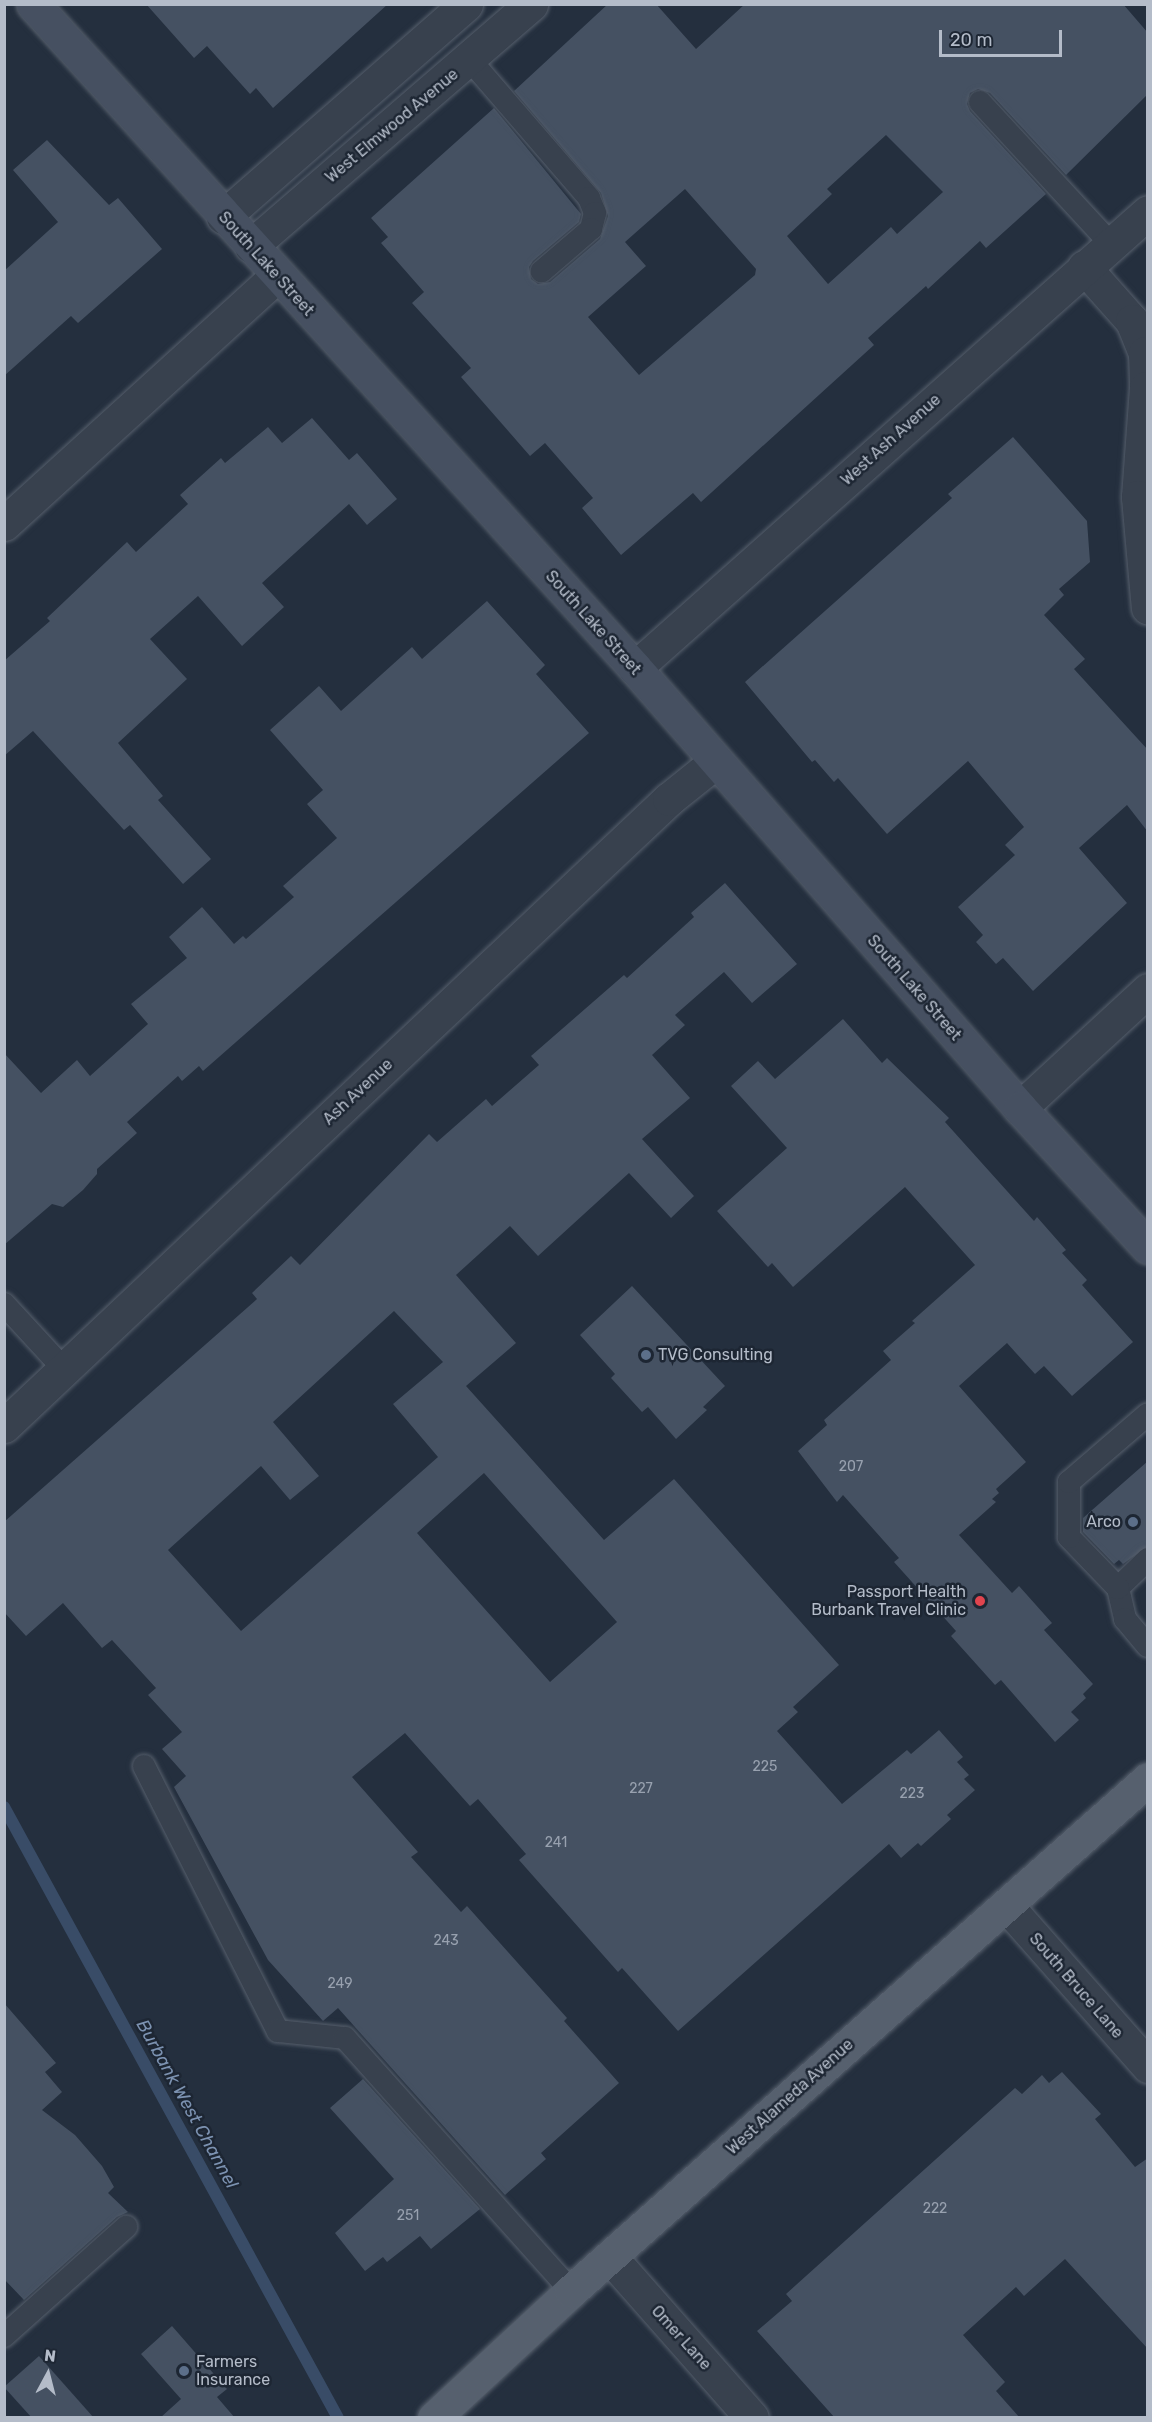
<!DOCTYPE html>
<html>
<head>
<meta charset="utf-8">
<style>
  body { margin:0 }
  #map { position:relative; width:1152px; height:2422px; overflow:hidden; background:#242f3e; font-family:Rubik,sans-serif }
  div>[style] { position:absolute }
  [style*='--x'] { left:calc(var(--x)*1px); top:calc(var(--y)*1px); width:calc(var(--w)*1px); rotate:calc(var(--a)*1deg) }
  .stream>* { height:12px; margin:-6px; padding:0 6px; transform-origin:6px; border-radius:6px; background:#394c67 }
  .building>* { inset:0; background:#455162 }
  .roads { filter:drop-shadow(0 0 2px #565f6c) drop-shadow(0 0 2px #565f6c) }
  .lane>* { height:22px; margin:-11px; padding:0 11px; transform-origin:11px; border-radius:11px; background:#38414e }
  .street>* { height:33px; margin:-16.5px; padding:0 16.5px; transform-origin:16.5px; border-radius:16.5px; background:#38414e }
  .secondary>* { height:33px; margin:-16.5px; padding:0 16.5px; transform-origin:16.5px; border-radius:16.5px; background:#465061 }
  .primary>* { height:33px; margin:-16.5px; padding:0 16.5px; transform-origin:16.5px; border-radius:16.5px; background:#56606e }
  .dots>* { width:16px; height:16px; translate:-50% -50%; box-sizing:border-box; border:3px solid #1d2633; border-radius:50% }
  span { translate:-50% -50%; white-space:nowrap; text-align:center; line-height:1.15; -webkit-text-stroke:5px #1d2633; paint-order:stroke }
  .number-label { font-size:14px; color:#98a1af }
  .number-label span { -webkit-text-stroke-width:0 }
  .street-label { font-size:16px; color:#b4bcc9 }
  .poi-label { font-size:16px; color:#b4bcc9 }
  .left { translate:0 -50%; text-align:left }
  .right { translate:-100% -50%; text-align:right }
  .water-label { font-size:18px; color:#7c92b1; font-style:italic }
  .frame { position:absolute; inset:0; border:6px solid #b4bcc9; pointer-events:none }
  .north { position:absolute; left:18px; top:2344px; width:60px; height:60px; -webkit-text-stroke:4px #1d2633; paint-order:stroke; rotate:7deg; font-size:16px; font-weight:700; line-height:24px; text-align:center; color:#b4bcc9 }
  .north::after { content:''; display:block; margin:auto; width:21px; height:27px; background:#b4bcc9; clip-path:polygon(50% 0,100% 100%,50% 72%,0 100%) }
  .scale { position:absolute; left:939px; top:30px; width:123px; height:27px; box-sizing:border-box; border:3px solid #b4bcc9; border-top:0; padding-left:8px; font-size:18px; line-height:21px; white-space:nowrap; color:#b4bcc9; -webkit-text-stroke:4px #1d2633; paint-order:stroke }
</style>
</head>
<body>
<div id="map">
  <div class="stream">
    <i style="--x:4;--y:1807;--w:696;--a:61.34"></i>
  </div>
  <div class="building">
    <i style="clip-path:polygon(146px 4px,388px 4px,273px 108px,256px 88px,250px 94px,207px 46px,194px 58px)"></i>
    <i style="clip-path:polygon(evenodd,608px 4px,656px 4px,696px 49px,745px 4px,1123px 4px,1148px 33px,1148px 94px,1066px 175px,990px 93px,978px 89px,970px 93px,967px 104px,970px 111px,1046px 194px,986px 248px,980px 241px,928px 289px,926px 286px,868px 338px,874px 345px,701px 502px,693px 493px,621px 555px,582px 508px,593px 498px,545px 443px,530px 456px,461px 377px,471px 368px,412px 303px,424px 292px,381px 243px,388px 237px,371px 218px,494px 108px,581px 214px,579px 222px,533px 261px,529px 267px,531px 279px,538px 284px,550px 282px,600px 239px,608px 216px,601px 193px,514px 91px,608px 4px,886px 135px,943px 192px,897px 234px,891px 227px,828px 284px,787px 236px,832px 194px,827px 189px,886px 135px,608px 4px,685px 189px,756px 269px,755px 275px,639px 375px,588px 317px,646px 266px,625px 242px,685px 189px)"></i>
    <i style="clip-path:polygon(47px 140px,109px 205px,118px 198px,162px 249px,78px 323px,71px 316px,4px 376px,4px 271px,58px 222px,13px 170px)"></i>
    <i style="clip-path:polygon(312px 418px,349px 460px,357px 453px,397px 499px,367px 525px,349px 504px,262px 583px,284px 607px,242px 646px,198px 596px,150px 639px,187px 679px,118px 743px,163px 796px,158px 800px,211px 859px,183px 884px,130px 825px,124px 830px,33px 731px,4px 756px,4px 661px,50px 621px,47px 618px,127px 542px,136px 552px,188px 504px,180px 495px,221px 458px,225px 463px,268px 427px,282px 443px)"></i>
    <i style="clip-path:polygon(1013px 437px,1087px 521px,1090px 562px,1059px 589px,1064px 595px,1044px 615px,1085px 659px,1074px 669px,1148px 750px,1148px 832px,1127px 805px,1079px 848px,1127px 903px,1033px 991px,1003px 958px,996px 964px,976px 942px,983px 935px,958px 907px,1015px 855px,1005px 845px,1024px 827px,968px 761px,887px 834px,838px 778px,834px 782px,815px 760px,812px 762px,745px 682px,952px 498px,948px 494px)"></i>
    <i style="clip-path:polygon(487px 601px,545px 665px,536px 674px,589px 733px,203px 1071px,199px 1066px,182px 1081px,178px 1076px,127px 1122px,137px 1133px,97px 1169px,97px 1174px,83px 1190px,63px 1207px,52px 1204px,4px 1245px,4px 1053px,41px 1093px,77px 1060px,90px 1076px,148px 1024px,131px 1004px,187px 958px,169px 937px,202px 907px,234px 944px,243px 936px,246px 939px,294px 897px,283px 886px,337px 838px,307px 804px,323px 790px,270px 730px,319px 686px,341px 711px,412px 647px,422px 659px)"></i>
    <i style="clip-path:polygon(evenodd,725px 883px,797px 964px,752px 1003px,724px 972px,675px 1015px,685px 1025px,652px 1055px,690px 1098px,642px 1139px,694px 1196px,671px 1218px,629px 1173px,538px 1256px,510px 1226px,456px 1275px,516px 1343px,466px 1386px,604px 1540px,674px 1479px,839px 1665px,793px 1707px,798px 1712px,777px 1731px,842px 1804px,907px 1750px,911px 1754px,939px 1730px,963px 1757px,957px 1762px,969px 1775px,964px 1779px,975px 1790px,947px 1815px,951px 1819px,921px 1846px,918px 1843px,901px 1858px,889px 1844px,678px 2031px,622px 1968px,618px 1972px,519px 1860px,526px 1854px,478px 1799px,470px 1806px,405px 1733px,352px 1777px,418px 1852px,411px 1857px,461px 1912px,467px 1906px,567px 2018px,564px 2021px,619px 2083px,541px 2153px,546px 2159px,505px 2195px,338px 2008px,323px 2021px,268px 1960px,174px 1787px,186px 1776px,162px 1749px,182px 1732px,148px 1695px,156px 1688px,112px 1640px,102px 1648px,63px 1603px,26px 1636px,4px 1612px,4px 1522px,257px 1299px,252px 1293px,291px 1256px,300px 1265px,429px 1134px,437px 1142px,486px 1099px,492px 1106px,539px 1065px,531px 1056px,624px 975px,627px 978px,694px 917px,691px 913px,725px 883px,394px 1311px,443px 1362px,393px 1404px,438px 1457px,241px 1631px,168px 1550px,261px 1466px,290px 1500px,319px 1476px,273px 1422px,394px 1311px,725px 883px,484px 1473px,617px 1622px,550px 1682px,417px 1533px,484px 1473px)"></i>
    <i style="clip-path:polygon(843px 1019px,882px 1063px,887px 1058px,949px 1118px,945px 1122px,1034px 1221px,1037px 1217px,1066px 1250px,1062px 1253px,1087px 1280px,1082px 1285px,1133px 1342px,1072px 1396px,1044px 1366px,1035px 1374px,1007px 1343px,959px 1386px,1026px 1462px,996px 1489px,999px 1493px,992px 1499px,996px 1502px,959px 1535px,1012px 1593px,1019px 1586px,1052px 1623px,1044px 1630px,1093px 1684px,1083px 1694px,1086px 1698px,1071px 1712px,1079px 1720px,1055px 1742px,1001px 1680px,995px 1685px,951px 1636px,956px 1631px,894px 1562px,899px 1558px,843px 1495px,837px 1502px,798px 1451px,827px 1425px,824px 1420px,891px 1360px,883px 1351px,915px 1323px,912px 1321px,975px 1265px,905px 1187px,793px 1287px,772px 1263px,768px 1267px,717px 1211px,787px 1148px,731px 1086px,758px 1061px,775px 1079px)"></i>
    <i style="clip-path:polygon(632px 1286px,725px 1386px,703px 1407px,707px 1410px,676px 1439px,648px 1407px,642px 1412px,611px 1378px,615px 1374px,580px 1335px)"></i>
    <i style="clip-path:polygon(1148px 1461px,1148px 1546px,1123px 1564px,1119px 1560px,1114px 1564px,1083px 1532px,1083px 1518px)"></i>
    <i style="clip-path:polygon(4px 2003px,56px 2063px,45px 2072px,62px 2092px,42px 2110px,75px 2135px,102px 2166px,114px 2187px,108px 2193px,128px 2212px,117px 2217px,24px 2300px,4px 2279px)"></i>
    <i style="clip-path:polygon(1062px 2072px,1101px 2114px,1095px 2119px,1135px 2167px,1148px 2158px,1148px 2349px,1065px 2259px,1024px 2296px,1016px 2287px,963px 2335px,1005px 2382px,996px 2391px,1020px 2418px,835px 2418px,757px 2331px,792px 2301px,786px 2294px,1015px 2088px,1022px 2094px,1042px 2075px,1049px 2083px)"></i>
    <i style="clip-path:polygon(363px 2079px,480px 2209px,431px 2249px,420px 2236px,387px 2262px,383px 2257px,365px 2271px,335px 2233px,394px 2179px,330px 2108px)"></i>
    <i style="clip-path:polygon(172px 2326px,227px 2389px,217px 2397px,235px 2418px,160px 2418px,181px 2399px,141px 2354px)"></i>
    <i style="clip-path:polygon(39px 2356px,94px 2418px,32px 2418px,4px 2387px)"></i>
  </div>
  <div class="roads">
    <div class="lane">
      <i style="--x:470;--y:60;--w:182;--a:49.2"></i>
      <i style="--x:589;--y:198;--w:16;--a:68"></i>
      <i style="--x:595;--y:213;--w:16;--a:104"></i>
      <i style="--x:591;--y:229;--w:65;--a:139.4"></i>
      <i style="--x:980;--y:102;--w:193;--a:47.3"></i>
      <i style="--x:4;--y:1304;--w:88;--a:47.3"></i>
      <i style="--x:1148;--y:1559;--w:42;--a:136"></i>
      <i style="--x:1118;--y:1588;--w:32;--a:77"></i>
      <i style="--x:1125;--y:1619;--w:35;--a:50"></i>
      <i style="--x:1118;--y:1588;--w:71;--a:-133.9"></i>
      <i style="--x:1069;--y:1537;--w:55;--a:-90"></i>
      <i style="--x:1069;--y:1482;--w:104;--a:-40.7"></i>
      <i style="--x:144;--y:1766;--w:297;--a:63.2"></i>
      <i style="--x:278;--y:2031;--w:67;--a:6"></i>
      <i style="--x:345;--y:2038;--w:339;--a:48.2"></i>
      <i style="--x:4;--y:2336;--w:164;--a:-41.8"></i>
    </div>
    <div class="street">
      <i style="--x:223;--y:217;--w:323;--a:-41.2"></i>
      <i style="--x:251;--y:246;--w:370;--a:-40.8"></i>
      <i style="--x:1084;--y:267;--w:72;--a:48.4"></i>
      <i style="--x:1132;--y:321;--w:35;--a:68"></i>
      <i style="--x:1145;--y:353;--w:35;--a:88"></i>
      <i style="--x:1146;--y:388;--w:109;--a:94.2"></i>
      <i style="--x:1138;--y:497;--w:111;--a:84.9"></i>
      <i style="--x:4;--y:524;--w:369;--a:-42.3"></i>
      <i style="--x:635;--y:668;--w:686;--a:-41.63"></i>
      <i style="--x:1020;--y:1108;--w:174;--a:-42.7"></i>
      <i style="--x:4;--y:1426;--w:914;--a:-43.32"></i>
      <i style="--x:669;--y:799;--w:59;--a:-38.8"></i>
      <i style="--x:1006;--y:1905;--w:215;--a:48.6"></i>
      <i style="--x:611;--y:2258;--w:213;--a:48.6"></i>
    </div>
    <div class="secondary">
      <i style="--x:33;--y:4;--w:896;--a:47.8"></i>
      <i style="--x:635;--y:668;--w:585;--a:48.81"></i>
      <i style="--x:1020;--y:1108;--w:189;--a:47.4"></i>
    </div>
    <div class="primary">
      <i style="--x:434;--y:2418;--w:187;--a:-42.8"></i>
      <i style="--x:571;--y:2291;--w:771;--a:-41.58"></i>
    </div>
  </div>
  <div class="dots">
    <i style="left:646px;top:1355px;background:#5c6f8a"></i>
    <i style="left:1133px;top:1522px;background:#5c6f8a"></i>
    <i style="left:980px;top:1601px;background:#e0444e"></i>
    <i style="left:184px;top:2371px;background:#5c6f8a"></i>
  </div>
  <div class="number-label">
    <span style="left:851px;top:1467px">207</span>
    <span style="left:765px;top:1767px">225</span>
    <span style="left:641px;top:1789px">227</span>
    <span style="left:912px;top:1794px">223</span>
    <span style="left:556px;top:1843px">241</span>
    <span style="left:446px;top:1941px">243</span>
    <span style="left:340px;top:1984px">249</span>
    <span style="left:935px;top:2209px">222</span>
    <span style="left:408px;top:2216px">251</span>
  </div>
  <div class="street-label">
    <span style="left:392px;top:126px;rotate:-40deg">West Elmwood Avenue</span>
    <span style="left:266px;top:264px;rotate:48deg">South Lake Street</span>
    <span style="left:891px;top:440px;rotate:-42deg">West Ash Avenue</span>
    <span style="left:593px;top:623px;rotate:48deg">South Lake Street</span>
    <span style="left:914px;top:988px;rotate:49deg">South Lake Street</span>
    <span style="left:358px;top:1092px;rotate:-43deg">Ash Avenue</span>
    <span style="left:1076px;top:1986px;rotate:49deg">South Bruce Lane</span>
    <span style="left:790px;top:2097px;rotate:-42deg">West Alameda Avenue</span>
    <span style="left:681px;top:2338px;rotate:48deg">Omer Lane</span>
  </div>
  <div class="poi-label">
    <span class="left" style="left:658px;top:1355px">TVG Consulting</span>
    <span class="right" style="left:1121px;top:1522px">Arco</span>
    <span class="right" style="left:966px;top:1601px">Passport Health<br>Burbank Travel Clinic</span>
    <span class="left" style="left:196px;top:2371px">Farmers<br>Insurance</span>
  </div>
  <div class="water-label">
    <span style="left:187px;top:2104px;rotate:61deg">Burbank West Channel</span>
  </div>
  <div class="frame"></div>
  <div class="north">N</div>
  <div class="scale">20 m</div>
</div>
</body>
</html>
